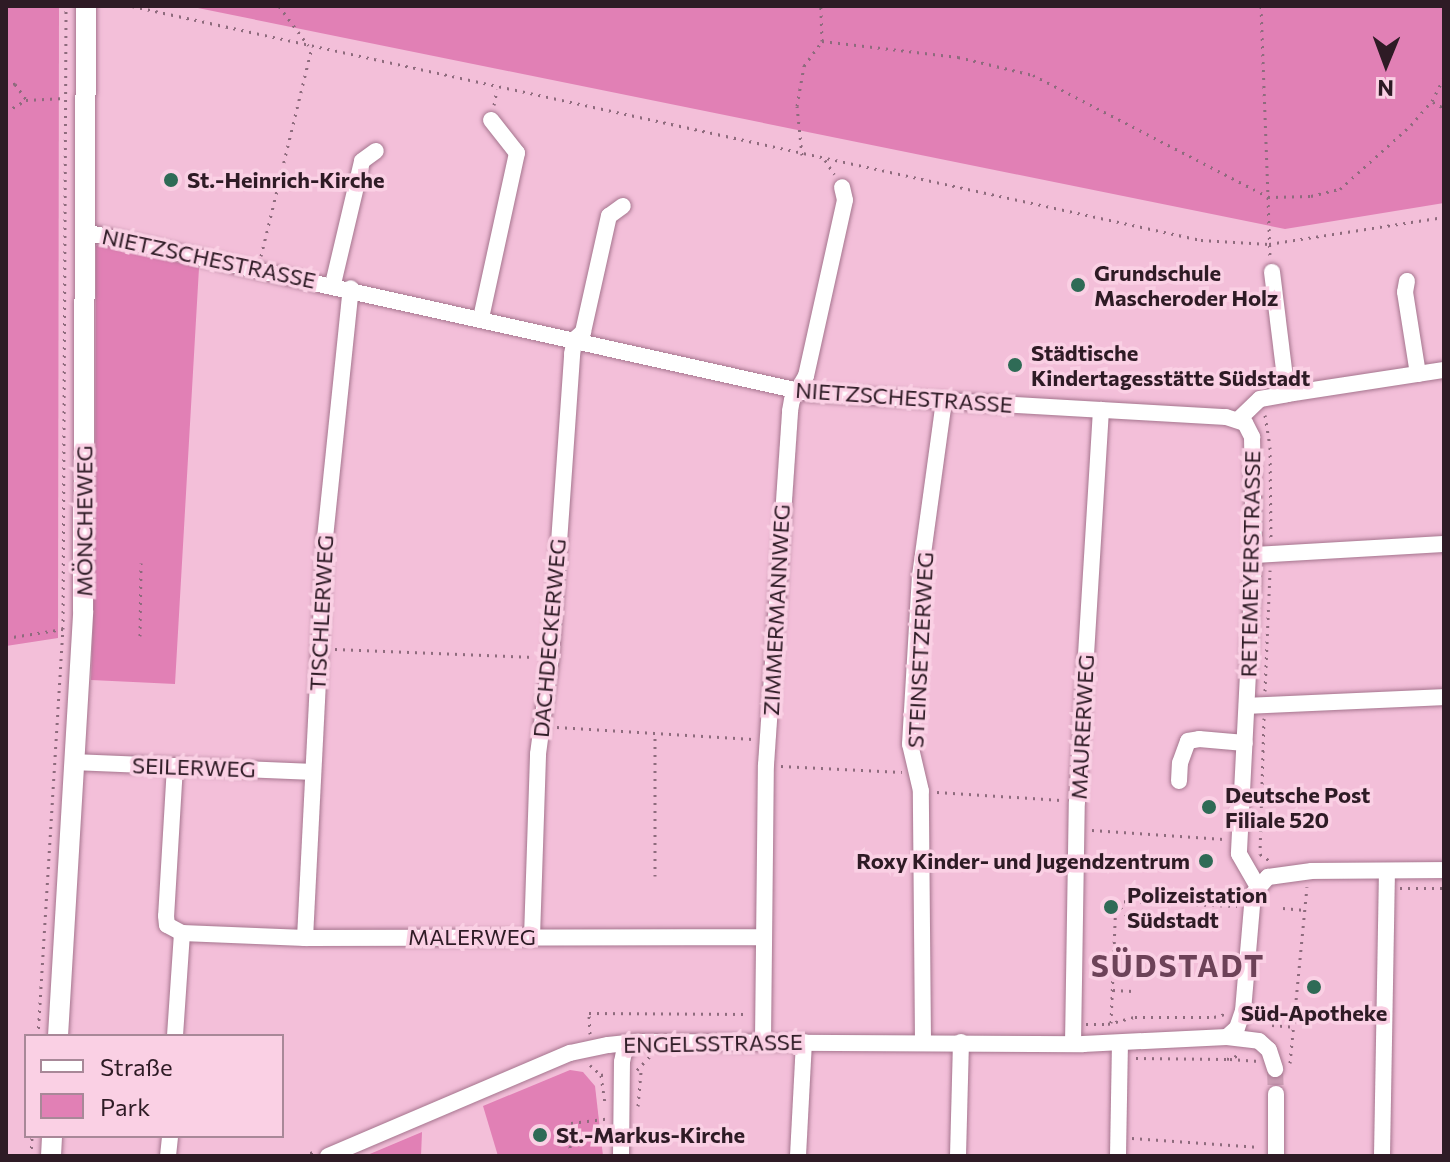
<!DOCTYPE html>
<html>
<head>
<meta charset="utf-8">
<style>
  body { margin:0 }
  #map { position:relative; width:1450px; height:1162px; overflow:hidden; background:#f3bfd9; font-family:Commissioner,sans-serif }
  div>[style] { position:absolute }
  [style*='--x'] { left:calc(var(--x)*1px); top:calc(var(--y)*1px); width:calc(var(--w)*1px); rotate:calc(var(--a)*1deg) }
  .green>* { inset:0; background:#e180b5 }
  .minor-tunnel>* { height:16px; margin-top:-8px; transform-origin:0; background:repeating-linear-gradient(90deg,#cc9eb5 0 16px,transparent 0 24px) }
  .path>* { height:3px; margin-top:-1.5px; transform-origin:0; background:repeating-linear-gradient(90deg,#8e6b7d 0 2px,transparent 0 8px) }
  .roads { filter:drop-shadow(0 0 2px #a5758e) drop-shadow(0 0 2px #a5758e) }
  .minor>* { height:16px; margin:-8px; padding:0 8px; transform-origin:8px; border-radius:8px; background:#fff }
  .major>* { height:20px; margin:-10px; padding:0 10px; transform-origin:10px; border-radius:10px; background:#fff }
  .dots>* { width:22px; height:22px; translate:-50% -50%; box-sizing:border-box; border:4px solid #fad0e4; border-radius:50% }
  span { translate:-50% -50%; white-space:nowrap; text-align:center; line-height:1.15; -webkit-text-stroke:7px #fad0e4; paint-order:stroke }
  .poi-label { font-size:22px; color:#2e1b25; font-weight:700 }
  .left { translate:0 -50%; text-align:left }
  .right { translate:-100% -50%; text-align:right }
  .street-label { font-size:22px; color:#2e1b25 }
  .district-label { font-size:30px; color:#6d4258; font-weight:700; letter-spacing:2px }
  .frame { position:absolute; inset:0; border:8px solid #2e1b25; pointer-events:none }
  .legend { position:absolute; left:24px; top:1034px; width:260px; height:104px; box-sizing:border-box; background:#fad0e4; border:2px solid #a88898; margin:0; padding:10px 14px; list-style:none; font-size:24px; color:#2e1b25 }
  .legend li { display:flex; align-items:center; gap:16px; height:40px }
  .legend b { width:40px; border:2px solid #a88898 }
  .north { position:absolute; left:1346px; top:24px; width:80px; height:80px; -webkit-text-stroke:6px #fad0e4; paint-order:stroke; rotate:181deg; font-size:22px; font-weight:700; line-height:32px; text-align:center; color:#2e1b25 }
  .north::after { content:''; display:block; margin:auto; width:28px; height:36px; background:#2e1b25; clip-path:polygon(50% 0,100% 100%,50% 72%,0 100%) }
</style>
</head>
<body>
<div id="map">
  <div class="green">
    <i style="clip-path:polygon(6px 6px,59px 6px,58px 638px,6px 646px)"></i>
    <i style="clip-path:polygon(188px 6px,1444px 6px,1444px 203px,1285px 229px)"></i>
    <i style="clip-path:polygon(103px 243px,199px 268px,175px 684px,91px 680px,95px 557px,96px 246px)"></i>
    <i style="clip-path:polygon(570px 1070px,583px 1072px,595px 1086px,603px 1156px,498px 1156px,483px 1106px)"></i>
    <i style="clip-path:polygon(422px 1132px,421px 1156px,365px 1156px)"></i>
  </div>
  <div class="minor-tunnel">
    <i style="--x:1275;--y:1069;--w:25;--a:88"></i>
  </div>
  <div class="path">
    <i style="--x:132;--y:6;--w:1094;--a:12.35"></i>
    <i style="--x:1201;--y:240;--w:68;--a:3.4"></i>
    <i style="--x:1269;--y:244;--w:177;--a:-8.8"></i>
    <i style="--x:279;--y:6;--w:49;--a:53.4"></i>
    <i style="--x:1261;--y:6;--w:191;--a:87.9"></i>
    <i style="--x:1268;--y:197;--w:43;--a:-1.3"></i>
    <i style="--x:1311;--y:196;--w:30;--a:-14"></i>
    <i style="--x:1340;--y:189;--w:96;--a:-42"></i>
    <i style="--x:1411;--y:125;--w:32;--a:-49"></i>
    <i style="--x:1432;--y:101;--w:27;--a:-63"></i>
    <i style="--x:822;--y:41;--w:137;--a:6.7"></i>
    <i style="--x:958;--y:57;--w:77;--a:13.5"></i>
    <i style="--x:1033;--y:75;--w:265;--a:27.4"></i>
    <i style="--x:1268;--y:197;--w:61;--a:88.1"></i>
    <i style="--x:6;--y:80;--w:10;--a:24"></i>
    <i style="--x:15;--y:84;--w:19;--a:54"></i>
    <i style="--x:1433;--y:102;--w:13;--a:29"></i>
    <i style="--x:494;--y:105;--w:16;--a:-79"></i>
    <i style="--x:6;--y:112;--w:23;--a:-31"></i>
    <i style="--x:26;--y:100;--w:39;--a:-3"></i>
    <i style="--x:802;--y:155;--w:49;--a:-95.8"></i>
    <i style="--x:797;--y:106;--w:41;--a:-80.1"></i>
    <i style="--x:804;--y:66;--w:31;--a:-54"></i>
    <i style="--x:822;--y:41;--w:35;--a:-92"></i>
    <i style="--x:825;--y:160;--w:17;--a:57"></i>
    <i style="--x:261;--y:256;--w:216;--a:-76.3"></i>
    <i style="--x:1265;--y:415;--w:32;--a:81"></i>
    <i style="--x:1270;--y:447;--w:92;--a:89.4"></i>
    <i style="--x:140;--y:636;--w:73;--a:-89.2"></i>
    <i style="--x:6;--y:638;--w:58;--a:-9"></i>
    <i style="--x:335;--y:649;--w:200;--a:2.3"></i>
    <i style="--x:1265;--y:691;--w:121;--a:-87.6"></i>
    <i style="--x:1264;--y:718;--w:136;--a:91.7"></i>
    <i style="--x:1260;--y:854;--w:12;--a:35"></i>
    <i style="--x:557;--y:727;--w:196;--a:3.5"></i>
    <i style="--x:781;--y:766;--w:121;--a:2.8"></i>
    <i style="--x:937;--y:792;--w:124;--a:3.7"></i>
    <i style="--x:1092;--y:830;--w:132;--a:3.9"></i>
    <i style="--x:655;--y:876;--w:143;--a:-90"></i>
    <i style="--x:1400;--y:888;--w:44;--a:0"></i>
    <i style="--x:1116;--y:901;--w:24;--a:55"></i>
    <i style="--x:1130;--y:921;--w:8;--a:23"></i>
    <i style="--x:1283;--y:908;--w:22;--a:5"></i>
    <i style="--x:1210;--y:928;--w:23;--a:-85"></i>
    <i style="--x:1113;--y:990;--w:20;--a:3"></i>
    <i style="--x:1111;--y:1023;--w:122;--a:-87.7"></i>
    <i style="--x:1116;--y:901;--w:121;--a:2.4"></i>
    <i style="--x:1086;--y:1024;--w:22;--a:0"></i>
    <i style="--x:1108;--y:1024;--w:28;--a:-15"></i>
    <i style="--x:1135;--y:1017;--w:79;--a:0"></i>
    <i style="--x:1214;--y:1017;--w:11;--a:-15"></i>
    <i style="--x:1272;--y:1025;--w:21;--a:5"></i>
    <i style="--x:590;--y:1034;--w:21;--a:-93"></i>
    <i style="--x:589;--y:1013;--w:159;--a:0.4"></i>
    <i style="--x:38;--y:1036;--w:408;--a:-86.5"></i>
    <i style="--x:63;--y:629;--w:623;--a:-89.72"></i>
    <i style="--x:1136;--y:1058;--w:91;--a:0.6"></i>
    <i style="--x:1227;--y:1059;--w:13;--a:-18"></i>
    <i style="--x:1230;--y:1059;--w:29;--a:4"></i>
    <i style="--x:1290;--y:1063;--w:177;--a:-84.5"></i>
    <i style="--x:590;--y:1065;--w:15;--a:42"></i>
    <i style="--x:601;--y:1075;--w:5;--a:-11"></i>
    <i style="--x:637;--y:1070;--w:19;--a:-47"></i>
    <i style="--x:601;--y:1075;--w:28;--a:82"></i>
    <i style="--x:638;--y:1106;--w:36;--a:-85"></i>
    <i style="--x:571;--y:1123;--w:35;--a:-7"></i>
    <i style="--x:568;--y:1130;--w:26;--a:83"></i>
    <i style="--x:1132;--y:1138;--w:128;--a:4"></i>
    <i style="--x:31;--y:1156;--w:20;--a:-87"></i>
    <i style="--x:303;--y:1156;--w:11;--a:-22"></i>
  </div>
  <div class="roads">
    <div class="minor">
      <i style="--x:85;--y:232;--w:741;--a:12.55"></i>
      <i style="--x:808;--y:393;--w:419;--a:3.3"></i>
      <i style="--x:1226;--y:417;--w:20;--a:18"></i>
      <i style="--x:1245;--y:423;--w:16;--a:63"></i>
      <i style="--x:1252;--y:437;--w:118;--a:89"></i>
      <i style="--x:1254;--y:555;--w:299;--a:92.9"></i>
      <i style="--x:1239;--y:854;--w:38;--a:60"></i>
      <i style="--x:1407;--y:281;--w:11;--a:100"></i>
      <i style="--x:1405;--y:292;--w:83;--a:81"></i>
      <i style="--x:333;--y:284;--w:126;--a:-76.7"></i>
      <i style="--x:362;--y:161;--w:17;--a:-36"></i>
      <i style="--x:481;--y:318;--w:169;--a:-77.7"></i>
      <i style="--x:517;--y:153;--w:42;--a:-128.2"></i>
      <i style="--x:1287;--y:394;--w:159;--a:-8.7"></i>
      <i style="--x:1238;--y:420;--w:30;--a:-44"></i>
      <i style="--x:1260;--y:399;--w:27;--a:-10"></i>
      <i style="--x:1287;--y:394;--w:123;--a:-97"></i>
      <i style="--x:1254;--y:555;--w:190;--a:-3.3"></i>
      <i style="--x:1247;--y:706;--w:197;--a:-2.6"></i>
      <i style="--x:74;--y:762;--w:239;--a:2.4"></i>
      <i style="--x:175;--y:766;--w:150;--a:93.4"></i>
      <i style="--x:166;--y:916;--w:9;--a:84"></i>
      <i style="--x:167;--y:925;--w:17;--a:28"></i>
      <i style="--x:182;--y:933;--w:103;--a:93.9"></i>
      <i style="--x:1179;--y:781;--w:18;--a:-87"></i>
      <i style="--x:1180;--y:763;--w:23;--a:-70"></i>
      <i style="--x:1188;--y:741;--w:11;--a:-10"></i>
      <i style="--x:1199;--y:739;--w:46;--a:5"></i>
      <i style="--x:182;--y:933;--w:123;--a:2.3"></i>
      <i style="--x:305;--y:938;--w:458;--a:-0.1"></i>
      <i style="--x:532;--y:937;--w:183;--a:-88.1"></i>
      <i style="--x:538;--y:754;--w:98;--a:-82.4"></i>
      <i style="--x:551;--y:657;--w:304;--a:-86"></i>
      <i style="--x:572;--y:354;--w:15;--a:-79"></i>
      <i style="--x:575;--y:339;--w:11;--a:-41"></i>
      <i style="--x:583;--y:332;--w:119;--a:-77.4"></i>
      <i style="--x:609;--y:216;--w:17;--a:-36"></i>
      <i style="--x:305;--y:938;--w:400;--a:-87.1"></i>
      <i style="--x:325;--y:538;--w:251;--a:-84.1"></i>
      <i style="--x:1227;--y:1037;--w:32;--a:7"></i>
      <i style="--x:1259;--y:1041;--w:13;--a:42"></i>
      <i style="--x:1269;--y:1050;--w:20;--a:72"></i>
      <i style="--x:763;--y:1041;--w:276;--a:-89.4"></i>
      <i style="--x:766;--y:765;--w:355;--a:-86.1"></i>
      <i style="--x:790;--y:411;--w:11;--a:-80"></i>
      <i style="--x:792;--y:400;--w:28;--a:-60"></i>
      <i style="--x:806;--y:376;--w:180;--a:-77.5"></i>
      <i style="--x:845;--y:200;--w:13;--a:-103"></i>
      <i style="--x:923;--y:1042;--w:251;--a:-90.5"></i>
      <i style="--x:921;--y:791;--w:48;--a:-103.2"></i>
      <i style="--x:910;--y:744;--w:168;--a:-86.6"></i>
      <i style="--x:920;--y:576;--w:177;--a:-82.2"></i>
      <i style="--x:1073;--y:1044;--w:242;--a:-89.1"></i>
      <i style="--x:1077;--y:802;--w:393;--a:-86.5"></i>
      <i style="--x:1276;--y:1094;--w:62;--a:90"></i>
      <i style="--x:168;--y:1156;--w:20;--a:-84"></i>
      <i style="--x:328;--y:1156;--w:263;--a:-23.1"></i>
      <i style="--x:570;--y:1053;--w:39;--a:-12"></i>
      <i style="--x:608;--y:1045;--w:31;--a:-6"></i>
      <i style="--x:639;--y:1042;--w:444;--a:0.3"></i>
      <i style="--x:1083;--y:1044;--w:144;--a:-2.8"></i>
      <i style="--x:1227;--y:1037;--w:13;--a:-42"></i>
      <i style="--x:1237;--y:1028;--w:18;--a:-71"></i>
      <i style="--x:1243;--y:1011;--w:117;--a:-85.1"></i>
      <i style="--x:1253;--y:894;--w:23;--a:-49"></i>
      <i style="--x:1268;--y:877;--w:44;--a:-7.8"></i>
      <i style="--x:1312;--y:871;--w:132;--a:-0.4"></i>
      <i style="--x:621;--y:1156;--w:94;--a:-89.4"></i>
      <i style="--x:622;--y:1062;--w:10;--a:-79"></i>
      <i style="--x:624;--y:1052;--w:16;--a:-38"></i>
      <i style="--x:798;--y:1156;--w:114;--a:-87"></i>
      <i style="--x:958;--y:1156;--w:114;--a:-88.5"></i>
      <i style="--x:1118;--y:1156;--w:113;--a:-89"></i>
      <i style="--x:1382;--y:1156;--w:285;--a:-89"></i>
    </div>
    <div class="major">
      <i style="--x:58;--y:1036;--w:426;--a:-86.6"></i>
      <i style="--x:83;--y:611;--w:605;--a:-89.72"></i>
      <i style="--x:51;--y:1156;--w:20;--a:-87"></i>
    </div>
  </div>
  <div class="dots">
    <i style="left:171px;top:180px;background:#2f6b56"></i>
    <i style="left:1078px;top:285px;background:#2f6b56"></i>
    <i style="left:1015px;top:365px;background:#2f6b56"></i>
    <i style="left:1209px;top:807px;background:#2f6b56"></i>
    <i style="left:1206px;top:861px;background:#2f6b56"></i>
    <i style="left:1111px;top:907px;background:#2f6b56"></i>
    <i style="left:1314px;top:987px;background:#2f6b56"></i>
    <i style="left:540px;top:1135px;background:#2f6b56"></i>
  </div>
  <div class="poi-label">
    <span class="left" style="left:187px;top:180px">St.-Heinrich-Kirche</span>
    <span class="left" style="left:1094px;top:285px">Grundschule<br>Mascheroder Holz</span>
    <span class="left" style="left:1031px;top:365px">Städtische<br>Kindertagesstätte Südstadt</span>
    <span class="left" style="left:1225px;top:807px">Deutsche Post<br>Filiale 520</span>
    <span class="right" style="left:1190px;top:861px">Roxy Kinder- und Jugendzentrum</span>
    <span class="left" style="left:1127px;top:907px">Polizeistation<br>Südstadt</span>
    <span style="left:1314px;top:1013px">Süd-Apotheke</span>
    <span class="left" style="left:556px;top:1135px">St.-Markus-Kirche</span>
  </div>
  <div class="street-label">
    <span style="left:209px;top:258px;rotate:12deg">NIETZSCHESTRASSE</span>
    <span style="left:904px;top:397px;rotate:4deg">NIETZSCHESTRASSE</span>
    <span style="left:84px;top:521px;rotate:-90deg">MÖNCHEWEG</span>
    <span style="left:1250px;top:564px;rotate:-89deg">RETEMEYERSTRASSE</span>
    <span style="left:776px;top:610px;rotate:-87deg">ZIMMERMANNWEG</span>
    <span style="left:321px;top:613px;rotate:-87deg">TISCHLERWEG</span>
    <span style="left:549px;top:638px;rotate:-85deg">DACHDECKERWEG</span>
    <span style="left:920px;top:650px;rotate:-87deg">STEINSETZERWEG</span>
    <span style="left:1082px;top:727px;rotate:-87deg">MAURERWEG</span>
    <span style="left:194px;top:767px;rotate:2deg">SEILERWEG</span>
    <span style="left:472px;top:937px">MALERWEG</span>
    <span style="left:713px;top:1043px;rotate:-1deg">ENGELSSTRASSE</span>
  </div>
  <div class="district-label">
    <span style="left:1178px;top:965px">SÜDSTADT</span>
  </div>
  <div class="frame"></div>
  <ul class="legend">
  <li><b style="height:10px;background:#fff"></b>Straße</li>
  <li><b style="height:22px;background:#e180b5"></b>Park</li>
  </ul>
  <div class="north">N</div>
</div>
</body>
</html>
